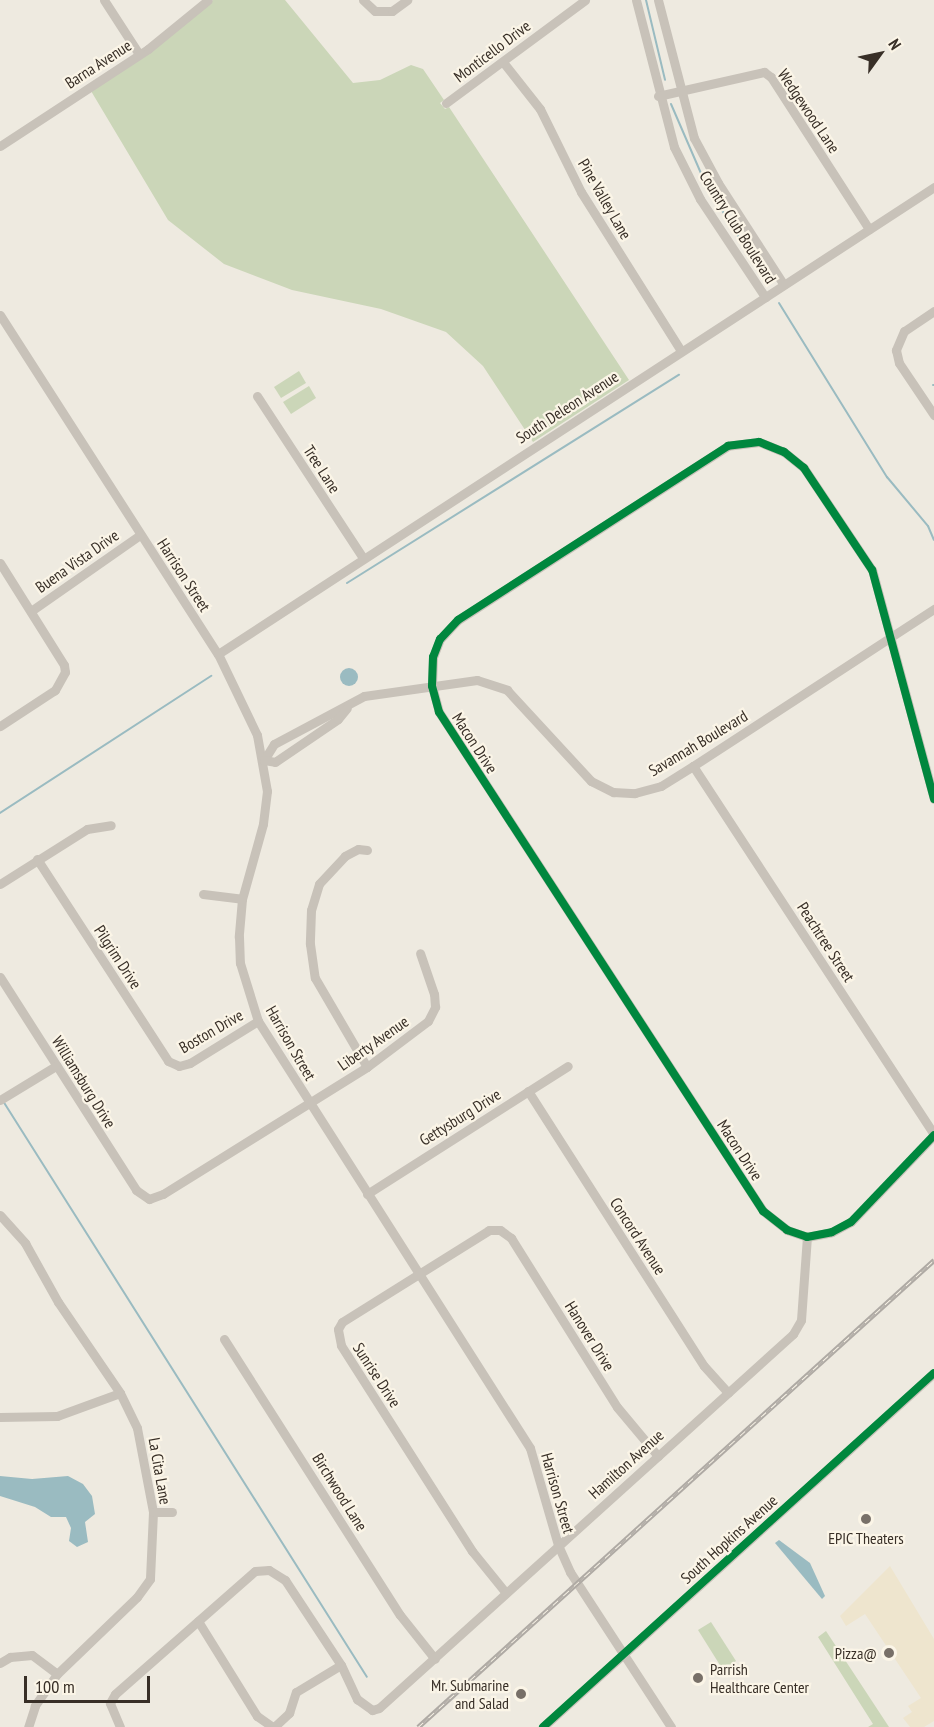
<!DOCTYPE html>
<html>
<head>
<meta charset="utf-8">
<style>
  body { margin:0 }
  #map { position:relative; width:934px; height:1727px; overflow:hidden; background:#eeeae0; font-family:"PT Sans Narrow",sans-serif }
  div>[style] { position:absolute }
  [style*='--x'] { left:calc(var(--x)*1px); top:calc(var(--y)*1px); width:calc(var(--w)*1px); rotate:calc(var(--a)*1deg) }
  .green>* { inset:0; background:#cbd6b8 }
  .plaza>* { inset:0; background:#eee5ce }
  .water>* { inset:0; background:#9abbc1 }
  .round { border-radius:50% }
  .stream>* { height:2px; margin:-1px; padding:0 1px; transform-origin:1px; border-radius:1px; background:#9abbc1 }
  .minor>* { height:9px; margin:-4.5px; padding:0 4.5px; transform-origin:4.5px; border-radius:4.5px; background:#c8c2b9 }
  .rail>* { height:4.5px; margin-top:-2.25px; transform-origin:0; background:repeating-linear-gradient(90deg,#fbf5e7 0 7px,#afaaa4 0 14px); box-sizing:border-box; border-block:2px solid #afaaa4 }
  .cycleway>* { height:8px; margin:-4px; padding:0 4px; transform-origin:4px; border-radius:4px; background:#00873e }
  .dots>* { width:16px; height:16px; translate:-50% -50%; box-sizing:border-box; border:3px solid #fbf5e7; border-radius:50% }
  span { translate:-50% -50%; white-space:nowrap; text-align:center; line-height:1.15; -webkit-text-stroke:4.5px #fbf5e7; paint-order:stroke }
  .street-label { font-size:16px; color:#382f27 }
  .poi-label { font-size:16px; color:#382f27 }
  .right { translate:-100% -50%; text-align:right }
  .left { translate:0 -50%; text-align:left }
  .north { position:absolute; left:850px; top:24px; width:60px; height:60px; -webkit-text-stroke:4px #fbf5e7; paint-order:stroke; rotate:57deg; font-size:16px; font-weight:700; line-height:24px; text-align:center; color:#382f27 }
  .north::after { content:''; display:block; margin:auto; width:21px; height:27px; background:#382f27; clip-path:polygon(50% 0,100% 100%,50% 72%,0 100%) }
  .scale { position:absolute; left:24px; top:1676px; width:126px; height:27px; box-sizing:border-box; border:3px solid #382f27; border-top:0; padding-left:8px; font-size:18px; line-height:21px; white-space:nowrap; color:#382f27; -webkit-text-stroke:4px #fbf5e7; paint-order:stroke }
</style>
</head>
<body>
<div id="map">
  <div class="green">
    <i style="clip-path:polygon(213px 0,285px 0,353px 83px,380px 80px,411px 65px,423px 69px,444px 100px,440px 103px,445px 109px,449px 107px,629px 380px,533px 442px,483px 366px,446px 332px,381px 309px,292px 290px,224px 264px,168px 220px,91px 91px,151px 52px)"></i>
    <i style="clip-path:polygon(299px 371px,306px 383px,281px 398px,274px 387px)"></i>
    <i style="clip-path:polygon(309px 386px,316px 398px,291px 414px,283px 402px)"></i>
    <i style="clip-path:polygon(711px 1622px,736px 1661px,723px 1670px,698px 1630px)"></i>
    <i style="clip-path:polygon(826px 1631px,889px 1727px,868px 1727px,873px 1724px,818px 1637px)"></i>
  </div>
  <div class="plaza">
    <i style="clip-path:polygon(890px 1566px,934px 1639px,934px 1721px,924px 1727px,910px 1727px,903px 1718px,912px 1712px,908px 1706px,921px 1698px,865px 1614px,846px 1626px,840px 1616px)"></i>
  </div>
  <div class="water">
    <i class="round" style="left:340px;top:668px;width:18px;height:18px"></i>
    <i style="clip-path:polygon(0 1476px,32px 1479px,68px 1476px,83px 1484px,92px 1496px,95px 1514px,85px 1522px,88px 1542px,77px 1547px,69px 1541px,71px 1528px,66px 1517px,51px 1517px,35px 1507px,0 1496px)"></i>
    <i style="clip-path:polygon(779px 1540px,810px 1563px,825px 1596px,822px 1599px,775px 1543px)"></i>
  </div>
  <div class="stream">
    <i style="--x:646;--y:0;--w:82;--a:76.6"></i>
    <i style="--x:671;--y:104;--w:88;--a:66.6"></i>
    <i style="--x:706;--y:185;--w:112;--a:57.7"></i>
    <i style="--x:779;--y:303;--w:205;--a:58.2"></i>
    <i style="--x:887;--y:477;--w:64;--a:50.1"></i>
    <i style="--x:928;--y:526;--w:15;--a:67"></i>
    <i style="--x:933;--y:385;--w:1;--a:0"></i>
    <i style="--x:347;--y:583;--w:392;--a:-32.1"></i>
    <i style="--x:0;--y:813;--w:252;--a:-33"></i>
    <i style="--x:3;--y:1101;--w:681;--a:57.71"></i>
  </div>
  <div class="minor">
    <i style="--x:104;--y:0;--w:64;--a:57.1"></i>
    <i style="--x:363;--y:0;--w:16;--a:43"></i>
    <i style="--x:375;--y:11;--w:17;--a:0"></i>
    <i style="--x:392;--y:11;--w:19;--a:-36"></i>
    <i style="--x:636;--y:0;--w:152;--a:75.5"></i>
    <i style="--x:674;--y:147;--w:58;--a:63.4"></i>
    <i style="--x:700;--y:199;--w:118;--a:56.4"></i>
    <i style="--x:658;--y:0;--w:143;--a:75.4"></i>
    <i style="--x:694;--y:138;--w:51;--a:61.9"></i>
    <i style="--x:718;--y:183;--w:121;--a:57.1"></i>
    <i style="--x:503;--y:62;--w:60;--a:51.8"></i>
    <i style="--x:540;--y:109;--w:93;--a:63.7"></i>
    <i style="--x:581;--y:192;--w:188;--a:57.8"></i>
    <i style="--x:658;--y:96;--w:109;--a:-12.8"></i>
    <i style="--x:764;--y:72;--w:9;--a:36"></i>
    <i style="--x:771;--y:77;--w:181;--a:57.2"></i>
    <i style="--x:446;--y:103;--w:173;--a:-36.5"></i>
    <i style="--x:0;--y:146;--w:177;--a:-33.2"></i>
    <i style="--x:148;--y:49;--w:77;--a:-39.2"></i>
    <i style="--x:934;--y:311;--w:36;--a:146"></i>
    <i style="--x:904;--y:331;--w:21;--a:113"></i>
    <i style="--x:896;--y:350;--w:13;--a:77"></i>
    <i style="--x:899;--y:363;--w:63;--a:56.1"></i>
    <i style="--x:0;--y:315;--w:403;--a:57.3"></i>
    <i style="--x:218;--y:654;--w:90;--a:64.3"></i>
    <i style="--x:257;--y:735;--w:57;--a:79.9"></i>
    <i style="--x:267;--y:791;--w:33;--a:97"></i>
    <i style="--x:263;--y:824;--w:78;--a:105.6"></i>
    <i style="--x:242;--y:899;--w:38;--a:95"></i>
    <i style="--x:239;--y:937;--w:26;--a:88"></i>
    <i style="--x:240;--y:963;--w:61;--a:72.8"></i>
    <i style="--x:258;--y:1021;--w:506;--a:57.5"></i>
    <i style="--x:530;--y:1448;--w:101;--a:73.9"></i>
    <i style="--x:558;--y:1545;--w:30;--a:66"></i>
    <i style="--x:570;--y:1572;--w:185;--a:56.9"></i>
    <i style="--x:257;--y:396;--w:194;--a:56.8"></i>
    <i style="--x:0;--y:563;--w:120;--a:57.9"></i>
    <i style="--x:64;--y:665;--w:7;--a:82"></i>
    <i style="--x:65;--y:672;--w:21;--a:119"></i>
    <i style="--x:55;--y:690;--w:66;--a:146.8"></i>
    <i style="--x:31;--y:611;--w:133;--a:-34.9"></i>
    <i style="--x:218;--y:654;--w:855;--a:-33.11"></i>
    <i style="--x:264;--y:760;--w:19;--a:-58"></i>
    <i style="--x:274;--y:744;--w:102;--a:-28.1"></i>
    <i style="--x:364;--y:696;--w:114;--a:-8.1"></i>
    <i style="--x:477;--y:680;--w:32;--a:18"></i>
    <i style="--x:507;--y:690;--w:124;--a:47.3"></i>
    <i style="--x:591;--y:781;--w:25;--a:27"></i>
    <i style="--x:613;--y:792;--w:22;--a:3"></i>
    <i style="--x:635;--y:793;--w:27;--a:-15"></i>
    <i style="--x:661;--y:786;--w:38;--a:-32"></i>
    <i style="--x:693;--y:766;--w:288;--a:-33.1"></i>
    <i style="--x:264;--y:760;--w:11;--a:10"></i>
    <i style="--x:275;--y:762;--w:76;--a:-34.3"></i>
    <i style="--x:338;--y:719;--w:14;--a:-51"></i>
    <i style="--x:693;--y:766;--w:440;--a:56.8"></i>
    <i style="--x:934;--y:799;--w:237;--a:-105.1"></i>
    <i style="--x:872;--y:570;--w:123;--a:-123.7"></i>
    <i style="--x:804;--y:468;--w:26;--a:-141"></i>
    <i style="--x:784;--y:452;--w:27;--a:-158"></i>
    <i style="--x:759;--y:442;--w:31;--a:173"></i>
    <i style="--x:728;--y:446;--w:321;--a:147.2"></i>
    <i style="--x:458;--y:620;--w:26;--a:133"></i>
    <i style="--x:440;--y:639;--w:19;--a:111"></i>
    <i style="--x:433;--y:657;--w:29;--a:92"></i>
    <i style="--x:432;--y:686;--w:27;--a:75"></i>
    <i style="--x:439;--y:712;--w:595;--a:57"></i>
    <i style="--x:763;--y:1211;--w:31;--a:38"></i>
    <i style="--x:787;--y:1230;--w:21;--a:19"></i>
    <i style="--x:807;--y:1237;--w:25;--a:-11"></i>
    <i style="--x:832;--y:1232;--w:21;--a:-28"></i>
    <i style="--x:851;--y:1222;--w:120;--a:-46.3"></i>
    <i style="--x:367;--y:850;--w:9;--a:-174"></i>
    <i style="--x:358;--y:849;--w:15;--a:152"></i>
    <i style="--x:345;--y:856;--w:38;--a:133"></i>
    <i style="--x:319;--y:884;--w:27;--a:107"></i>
    <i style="--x:311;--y:910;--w:34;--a:92"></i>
    <i style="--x:310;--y:944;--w:34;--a:82"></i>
    <i style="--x:315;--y:978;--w:103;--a:59.7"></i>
    <i style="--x:37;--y:859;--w:241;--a:57"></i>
    <i style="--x:168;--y:1061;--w:12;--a:24"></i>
    <i style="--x:179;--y:1066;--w:11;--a:-15"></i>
    <i style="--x:190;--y:1063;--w:80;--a:-31.7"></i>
    <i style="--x:0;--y:884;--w:103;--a:-32.3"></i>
    <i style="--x:87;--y:829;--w:24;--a:-9"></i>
    <i style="--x:203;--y:894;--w:39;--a:7"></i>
    <i style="--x:0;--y:977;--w:253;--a:57.4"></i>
    <i style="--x:136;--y:1190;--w:16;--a:35"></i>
    <i style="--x:149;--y:1199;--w:15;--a:-20"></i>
    <i style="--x:163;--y:1194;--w:240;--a:-31.9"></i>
    <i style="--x:367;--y:1067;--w:76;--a:-37"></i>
    <i style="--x:428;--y:1021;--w:16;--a:-63"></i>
    <i style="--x:435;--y:1007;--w:13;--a:-94"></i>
    <i style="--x:434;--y:994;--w:43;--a:-108.9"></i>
    <i style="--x:528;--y:1091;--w:326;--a:57.4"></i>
    <i style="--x:704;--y:1366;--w:36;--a:48"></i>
    <i style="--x:0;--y:1100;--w:66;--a:-31.3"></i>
    <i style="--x:367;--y:1194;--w:238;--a:-32.5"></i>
    <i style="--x:0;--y:1215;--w:38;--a:48"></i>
    <i style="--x:25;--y:1243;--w:68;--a:60.8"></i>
    <i style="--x:58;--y:1302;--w:110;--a:55.7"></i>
    <i style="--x:120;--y:1393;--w:39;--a:64"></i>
    <i style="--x:137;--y:1428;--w:86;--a:79.2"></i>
    <i style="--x:153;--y:1512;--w:67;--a:92.6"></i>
    <i style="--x:150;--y:1579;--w:22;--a:126"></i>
    <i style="--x:137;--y:1597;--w:111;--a:136.1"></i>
    <i style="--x:57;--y:1674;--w:39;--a:125"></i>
    <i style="--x:35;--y:1706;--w:22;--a:108"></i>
    <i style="--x:224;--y:1339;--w:327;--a:57.5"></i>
    <i style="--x:400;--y:1615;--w:56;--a:51.5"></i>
    <i style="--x:0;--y:1417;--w:57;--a:-1"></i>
    <i style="--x:57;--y:1416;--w:67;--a:-20.1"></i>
    <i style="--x:153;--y:1512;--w:19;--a:0"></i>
    <i style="--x:506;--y:1593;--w:54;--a:-129"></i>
    <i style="--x:472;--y:1551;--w:244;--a:-122.5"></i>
    <i style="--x:341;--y:1345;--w:16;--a:-101"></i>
    <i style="--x:338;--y:1329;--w:8;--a:-60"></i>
    <i style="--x:342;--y:1322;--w:173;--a:-32"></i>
    <i style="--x:489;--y:1230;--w:11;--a:0"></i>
    <i style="--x:500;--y:1230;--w:14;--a:36"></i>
    <i style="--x:511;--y:1238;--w:199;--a:57.9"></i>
    <i style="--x:617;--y:1407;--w:64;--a:50.1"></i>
    <i style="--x:198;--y:1621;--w:112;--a:58.2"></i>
    <i style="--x:257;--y:1716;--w:19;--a:35"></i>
    <i style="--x:0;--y:1663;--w:12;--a:-31"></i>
    <i style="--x:10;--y:1657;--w:22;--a:-5"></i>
    <i style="--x:32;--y:1655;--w:31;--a:37"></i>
    <i style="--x:120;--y:1727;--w:26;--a:-113"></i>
    <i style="--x:110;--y:1703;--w:10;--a:-61"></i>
    <i style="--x:115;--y:1694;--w:186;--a:-41.3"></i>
    <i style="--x:255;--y:1571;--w:14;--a:-4"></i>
    <i style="--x:269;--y:1570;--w:19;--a:32"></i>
    <i style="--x:285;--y:1580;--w:102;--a:56.6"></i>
    <i style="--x:341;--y:1665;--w:38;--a:65"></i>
    <i style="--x:357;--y:1699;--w:19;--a:36"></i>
    <i style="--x:372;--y:1710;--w:7;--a:-16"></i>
    <i style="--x:379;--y:1708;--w:558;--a:-42.09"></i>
    <i style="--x:793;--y:1334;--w:16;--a:-60"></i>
    <i style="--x:801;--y:1320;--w:83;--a:-85.9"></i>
    <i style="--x:274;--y:1727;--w:21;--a:-43"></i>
    <i style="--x:289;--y:1713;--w:22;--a:-72"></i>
    <i style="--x:296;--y:1692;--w:52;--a:-31"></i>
    <i style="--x:543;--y:1727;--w:527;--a:-42.16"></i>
  </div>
  <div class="rail">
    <i style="--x:418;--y:1727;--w:696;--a:-42.15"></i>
  </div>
  <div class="cycleway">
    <i style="--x:934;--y:799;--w:237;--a:-105.1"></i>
    <i style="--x:872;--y:570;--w:123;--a:-123.7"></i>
    <i style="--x:804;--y:468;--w:26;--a:-141"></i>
    <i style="--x:784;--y:452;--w:27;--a:-158"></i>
    <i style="--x:759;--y:442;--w:31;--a:173"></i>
    <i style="--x:728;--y:446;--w:321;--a:147.2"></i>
    <i style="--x:458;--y:620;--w:26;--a:133"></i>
    <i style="--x:440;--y:639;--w:19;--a:111"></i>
    <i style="--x:433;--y:657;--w:29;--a:92"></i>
    <i style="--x:432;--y:686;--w:27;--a:75"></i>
    <i style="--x:439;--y:712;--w:595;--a:57"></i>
    <i style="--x:763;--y:1211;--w:31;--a:38"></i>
    <i style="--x:787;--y:1230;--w:21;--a:19"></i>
    <i style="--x:807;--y:1237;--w:25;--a:-11"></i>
    <i style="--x:832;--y:1232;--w:21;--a:-28"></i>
    <i style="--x:851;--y:1222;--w:120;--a:-46.3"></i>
    <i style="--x:543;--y:1727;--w:527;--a:-42.16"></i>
  </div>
  <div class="dots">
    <i style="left:866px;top:1519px;background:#787068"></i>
    <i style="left:889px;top:1653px;background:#787068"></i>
    <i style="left:698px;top:1678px;background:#787068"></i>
    <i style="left:521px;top:1694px;background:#787068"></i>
  </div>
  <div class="street-label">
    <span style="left:492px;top:51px;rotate:-37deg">Monticello Drive</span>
    <span style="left:98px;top:64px;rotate:-33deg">Barna Avenue</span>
    <span style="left:809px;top:111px;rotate:56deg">Wedgewood Lane</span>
    <span style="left:605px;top:199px;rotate:60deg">Pine Valley Lane</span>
    <span style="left:738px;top:227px;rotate:58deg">Country Club Boulevard</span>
    <span style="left:567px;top:407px;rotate:-33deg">South Deleon Avenue</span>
    <span style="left:322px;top:469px;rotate:57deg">Tree Lane</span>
    <span style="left:77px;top:561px;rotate:-35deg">Buena Vista Drive</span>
    <span style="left:184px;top:575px;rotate:57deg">Harrison Street</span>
    <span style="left:475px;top:743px;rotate:57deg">Macon Drive</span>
    <span style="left:698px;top:743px;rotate:-31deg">Savannah Boulevard</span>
    <span style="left:826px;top:942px;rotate:57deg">Peachtree Street</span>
    <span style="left:118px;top:957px;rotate:57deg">Pilgrim Drive</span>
    <span style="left:211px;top:1031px;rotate:-30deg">Boston Drive</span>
    <span style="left:291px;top:1043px;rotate:60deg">Harrison Street</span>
    <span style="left:373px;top:1043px;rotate:-35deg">Liberty Avenue</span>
    <span style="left:84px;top:1082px;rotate:58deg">Williamsburg Drive</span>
    <span style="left:460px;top:1117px;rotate:-32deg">Gettysburg Drive</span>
    <span style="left:740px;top:1150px;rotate:57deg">Macon Drive</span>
    <span style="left:638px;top:1236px;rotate:57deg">Concord Avenue</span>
    <span style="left:590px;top:1336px;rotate:58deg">Hanover Drive</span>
    <span style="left:377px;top:1375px;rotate:57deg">Sunrise Drive</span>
    <span style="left:626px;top:1464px;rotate:-42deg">Hamilton Avenue</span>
    <span style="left:160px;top:1471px;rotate:80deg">La Cita Lane</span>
    <span style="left:340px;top:1492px;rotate:58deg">Birchwood Lane</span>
    <span style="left:558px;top:1493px;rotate:74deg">Harrison Street</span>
    <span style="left:729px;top:1539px;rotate:-42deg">South Hopkins Avenue</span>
  </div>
  <div class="poi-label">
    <span style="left:866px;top:1538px">EPIC Theaters</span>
    <span class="right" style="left:877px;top:1653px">Pizza@</span>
    <span class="left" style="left:710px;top:1678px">Parrish<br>Healthcare Center</span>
    <span class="right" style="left:509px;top:1694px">Mr. Submarine<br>and Salad</span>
  </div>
  <div class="north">N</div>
  <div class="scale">100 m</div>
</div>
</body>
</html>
